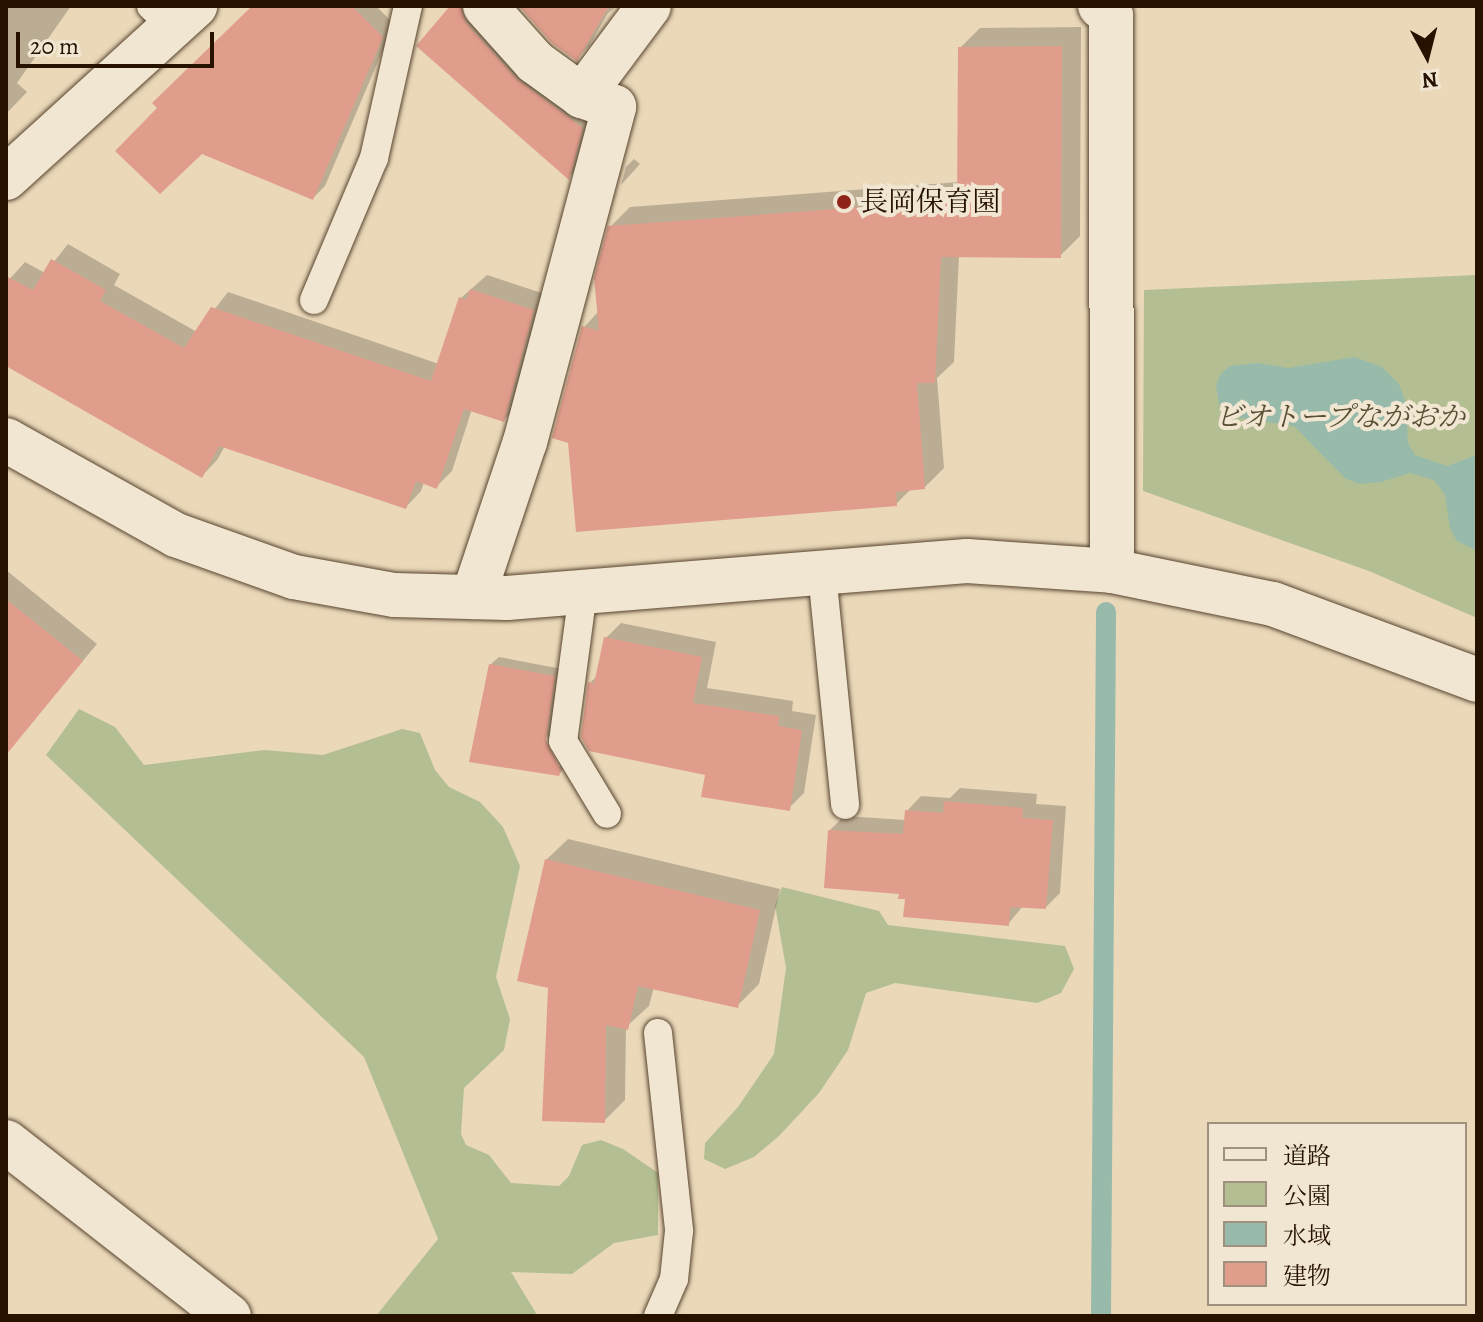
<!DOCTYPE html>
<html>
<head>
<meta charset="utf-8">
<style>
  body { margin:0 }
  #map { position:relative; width:1483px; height:1322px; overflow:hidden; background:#ead8b9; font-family:Alegreya,"Noto Serif JP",serif }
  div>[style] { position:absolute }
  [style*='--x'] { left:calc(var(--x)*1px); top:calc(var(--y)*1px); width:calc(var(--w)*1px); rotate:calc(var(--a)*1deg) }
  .green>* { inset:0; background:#b3bf92 }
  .water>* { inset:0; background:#98baab }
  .shadow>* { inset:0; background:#0003 }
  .stream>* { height:20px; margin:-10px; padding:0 10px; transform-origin:10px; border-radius:10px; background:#98baab }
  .building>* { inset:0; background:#e19d8c }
  .roads { filter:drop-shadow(0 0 2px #58442e) drop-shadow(0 0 2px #58442e) }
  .lane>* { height:28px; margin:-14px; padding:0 14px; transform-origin:14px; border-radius:14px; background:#f1e6d2 }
  .street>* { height:44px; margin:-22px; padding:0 22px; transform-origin:22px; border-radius:22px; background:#f1e6d2 }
  .secondary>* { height:44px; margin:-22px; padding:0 22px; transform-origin:22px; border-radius:22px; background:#f1e6d2 }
  .dots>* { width:22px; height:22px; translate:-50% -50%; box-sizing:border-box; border:4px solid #f1e6d2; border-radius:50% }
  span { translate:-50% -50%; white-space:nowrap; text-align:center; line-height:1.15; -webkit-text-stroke:8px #f1e6d2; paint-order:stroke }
  .poi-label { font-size:28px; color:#271200 }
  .left { translate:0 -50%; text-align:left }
  .park-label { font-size:28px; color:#584f33; font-style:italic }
  .frame { position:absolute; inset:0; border:8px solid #271200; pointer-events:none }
  .legend { position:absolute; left:1207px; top:1122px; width:260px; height:184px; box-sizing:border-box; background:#f1e6d2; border:2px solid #a0917e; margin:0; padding:10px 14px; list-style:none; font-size:24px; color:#271200 }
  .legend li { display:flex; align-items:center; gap:16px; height:40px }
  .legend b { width:40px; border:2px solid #a0917e }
  .north { position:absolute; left:1387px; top:16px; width:80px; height:80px; -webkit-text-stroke:6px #f1e6d2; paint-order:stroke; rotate:173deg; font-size:22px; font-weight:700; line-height:32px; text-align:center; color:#271200 }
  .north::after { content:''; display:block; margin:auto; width:28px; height:36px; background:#271200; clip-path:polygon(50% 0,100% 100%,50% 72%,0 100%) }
  .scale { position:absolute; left:16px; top:32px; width:198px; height:36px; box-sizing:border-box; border:4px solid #271200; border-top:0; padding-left:10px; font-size:24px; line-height:28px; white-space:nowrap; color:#271200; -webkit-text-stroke:6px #f1e6d2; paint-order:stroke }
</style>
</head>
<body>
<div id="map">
  <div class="green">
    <i style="clip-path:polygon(1477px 275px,1477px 618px,1369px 571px,1143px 491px,1144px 290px)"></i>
    <i style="clip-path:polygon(79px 709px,115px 727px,144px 765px,264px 750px,323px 755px,402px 729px,420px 733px,435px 770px,449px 787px,480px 802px,503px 827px,520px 866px,496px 977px,510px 1019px,504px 1050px,464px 1088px,461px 1134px,466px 1145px,489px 1155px,511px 1183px,559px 1186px,569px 1176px,582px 1145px,601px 1140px,623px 1149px,658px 1173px,658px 1235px,614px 1243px,572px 1274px,511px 1272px,536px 1313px,534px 1316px,376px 1316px,438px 1239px,364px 1057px,46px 755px)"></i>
    <i style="clip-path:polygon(782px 887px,879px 911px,888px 925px,1065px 946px,1074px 969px,1061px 993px,1037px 1003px,895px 983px,866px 993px,848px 1050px,819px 1093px,779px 1136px,754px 1157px,725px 1169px,704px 1159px,705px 1143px,738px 1107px,774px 1054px,786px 968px,775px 905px)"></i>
  </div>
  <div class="water">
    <i style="clip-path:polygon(1355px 357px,1382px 367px,1399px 384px,1406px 404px,1408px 443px,1415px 455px,1447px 466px,1477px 455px,1477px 551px,1457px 541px,1450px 528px,1445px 495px,1434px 480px,1410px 473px,1381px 482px,1360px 484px,1346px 479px,1294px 426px,1241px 418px,1219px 404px,1216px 385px,1220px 375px,1230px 366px,1257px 363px,1288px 368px)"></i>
  </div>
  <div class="shadow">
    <i style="clip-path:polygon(6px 6px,71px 6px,17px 83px,27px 92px,6px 114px)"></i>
    <i style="clip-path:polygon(260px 6px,376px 6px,394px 24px,325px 186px,313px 198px)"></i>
    <i style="clip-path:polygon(453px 6px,476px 6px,594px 115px,581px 165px,569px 177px)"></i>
    <i style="clip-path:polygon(519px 6px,617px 6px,608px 13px,589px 46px,576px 59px,553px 42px)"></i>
    <i style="clip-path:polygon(1081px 27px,1080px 236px,1060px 256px,959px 255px,954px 362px,937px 378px,944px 468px,924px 488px,912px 488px,896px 504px,584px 327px,599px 311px,610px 227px,630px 207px,959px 182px,960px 48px,980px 28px)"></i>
    <i style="clip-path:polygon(634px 159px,640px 164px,621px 185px,626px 167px)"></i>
    <i style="clip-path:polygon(68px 244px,120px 274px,114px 285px,197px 332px,228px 292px,439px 364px,461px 298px,487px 275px,548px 295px,519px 404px,504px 420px,472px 409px,452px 471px,437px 486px,424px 482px,421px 491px,406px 507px,225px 446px,217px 460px,202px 476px,6px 364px,6px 283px,25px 262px,45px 273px)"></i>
    <i style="clip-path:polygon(6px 570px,97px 644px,24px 731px,6px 716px)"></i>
    <i style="clip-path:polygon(621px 623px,716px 642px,707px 688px,793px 701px,792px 711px,816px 715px,804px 793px,789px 808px,707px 774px,590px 683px,598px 675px,606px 638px)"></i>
    <i style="clip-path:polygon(evenodd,499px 657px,562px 669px,567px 765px,559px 774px,490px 665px,499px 657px,544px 730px,561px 767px,557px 767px,540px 732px,544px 730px)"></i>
    <i style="clip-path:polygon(960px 788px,1037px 794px,1036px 804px,1066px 806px,1060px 893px,1046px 907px,1023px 906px,1008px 924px,907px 897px,829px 831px,844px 816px,906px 820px,907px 811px,921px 796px,950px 798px)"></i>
    <i style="clip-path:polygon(568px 839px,780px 889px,759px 984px,737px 1006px,654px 987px,649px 1006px,626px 1027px,625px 1100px,604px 1121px,550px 986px,546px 860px)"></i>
  </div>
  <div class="stream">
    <i style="--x:1101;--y:1316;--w:704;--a:-89.59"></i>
  </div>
  <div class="building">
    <i style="clip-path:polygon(252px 6px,352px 6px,383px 37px,313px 200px,202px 154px,160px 194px,115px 151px,157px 108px,152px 103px)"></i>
    <i style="clip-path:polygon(450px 6px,461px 6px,466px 23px,517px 79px,583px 128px,569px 180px,416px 46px)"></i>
    <i style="clip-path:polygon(519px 6px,609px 6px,577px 61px,552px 43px)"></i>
    <i style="clip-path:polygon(1062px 46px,1061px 258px,941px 257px,935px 383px,917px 383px,925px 489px,896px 492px,897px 506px,576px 532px,568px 443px,552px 438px,582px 326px,599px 331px,594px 278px,608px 226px,957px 200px,958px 47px)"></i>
    <i style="clip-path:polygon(51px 259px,106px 290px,100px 301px,184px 348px,211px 307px,431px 381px,459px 297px,466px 300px,470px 289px,534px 310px,504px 422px,464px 409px,437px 489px,416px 481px,406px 509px,219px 446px,202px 478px,6px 366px,6px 276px,33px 290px)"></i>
    <i style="clip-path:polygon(6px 599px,83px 661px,6px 755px)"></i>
    <i style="clip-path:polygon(604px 637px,702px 657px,693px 703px,779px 716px,778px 726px,802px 730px,790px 811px,701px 797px,705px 775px,589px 751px,581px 737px,588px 682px,594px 684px)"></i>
    <i style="clip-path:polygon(489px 664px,555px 676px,546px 740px,561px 770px,559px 776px,469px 762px)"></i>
    <i style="clip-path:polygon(944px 801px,1023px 808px,1022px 818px,1053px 820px,1046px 909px,1010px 907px,1009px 926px,903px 917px,905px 899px,898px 899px,899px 894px,824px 888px,828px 830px,903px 834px,905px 810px,943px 813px)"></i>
    <i style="clip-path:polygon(545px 859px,760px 910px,738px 1008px,638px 986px,628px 1030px,606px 1025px,605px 1123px,542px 1121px,548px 988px,517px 981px)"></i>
  </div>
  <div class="roads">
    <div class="lane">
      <i style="--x:151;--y:6;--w:30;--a:44"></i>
      <i style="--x:314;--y:300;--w:154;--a:-67.1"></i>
      <i style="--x:374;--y:158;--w:156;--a:-77.4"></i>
      <i style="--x:822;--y:573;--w:233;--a:84.3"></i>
      <i style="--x:583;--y:592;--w:150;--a:97.6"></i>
      <i style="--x:563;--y:741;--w:85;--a:58.9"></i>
      <i style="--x:658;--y:1033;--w:199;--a:83.9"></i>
      <i style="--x:679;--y:1231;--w:48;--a:95.9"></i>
      <i style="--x:674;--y:1279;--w:40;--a:113.4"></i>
    </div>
    <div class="street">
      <i style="--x:1100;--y:6;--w:14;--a:39"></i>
      <i style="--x:1111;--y:15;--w:556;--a:89.9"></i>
      <i style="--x:582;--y:96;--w:112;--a:-53.3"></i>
      <i style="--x:473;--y:597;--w:163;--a:-71.5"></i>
      <i style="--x:525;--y:442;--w:347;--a:-75.1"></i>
      <i style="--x:614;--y:107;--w:34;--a:-161"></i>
      <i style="--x:582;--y:96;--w:58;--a:-144.1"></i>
      <i style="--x:535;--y:62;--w:75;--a:-131.8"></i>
    </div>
    <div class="secondary">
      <i style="--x:6;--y:178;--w:256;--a:-42.3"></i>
      <i style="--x:6;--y:440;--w:195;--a:29.2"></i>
      <i style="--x:176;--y:535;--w:125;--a:19.6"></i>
      <i style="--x:294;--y:577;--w:102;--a:10.2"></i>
      <i style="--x:394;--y:595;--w:113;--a:1.5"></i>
      <i style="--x:507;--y:598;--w:461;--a:-4.6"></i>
      <i style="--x:967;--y:561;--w:145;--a:3.9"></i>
      <i style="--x:1112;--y:571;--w:164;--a:11.6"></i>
      <i style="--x:1273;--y:604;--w:218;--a:20.4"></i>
      <i style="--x:6;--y:1142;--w:283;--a:38"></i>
    </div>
  </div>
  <div class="dots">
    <i style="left:844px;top:202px;background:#8f2418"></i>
  </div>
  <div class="poi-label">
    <span class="left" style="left:860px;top:202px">長岡保育園</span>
  </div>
  <div class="park-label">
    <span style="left:1340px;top:417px">ビオトープながおか</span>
  </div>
  <div class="frame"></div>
  <ul class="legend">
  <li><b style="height:10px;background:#f1e6d2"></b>道路</li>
  <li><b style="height:22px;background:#b3bf92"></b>公園</li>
  <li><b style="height:22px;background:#98baab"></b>水域</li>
  <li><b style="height:22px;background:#e19d8c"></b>建物</li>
  </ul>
  <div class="north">N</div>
  <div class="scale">20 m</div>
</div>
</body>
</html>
